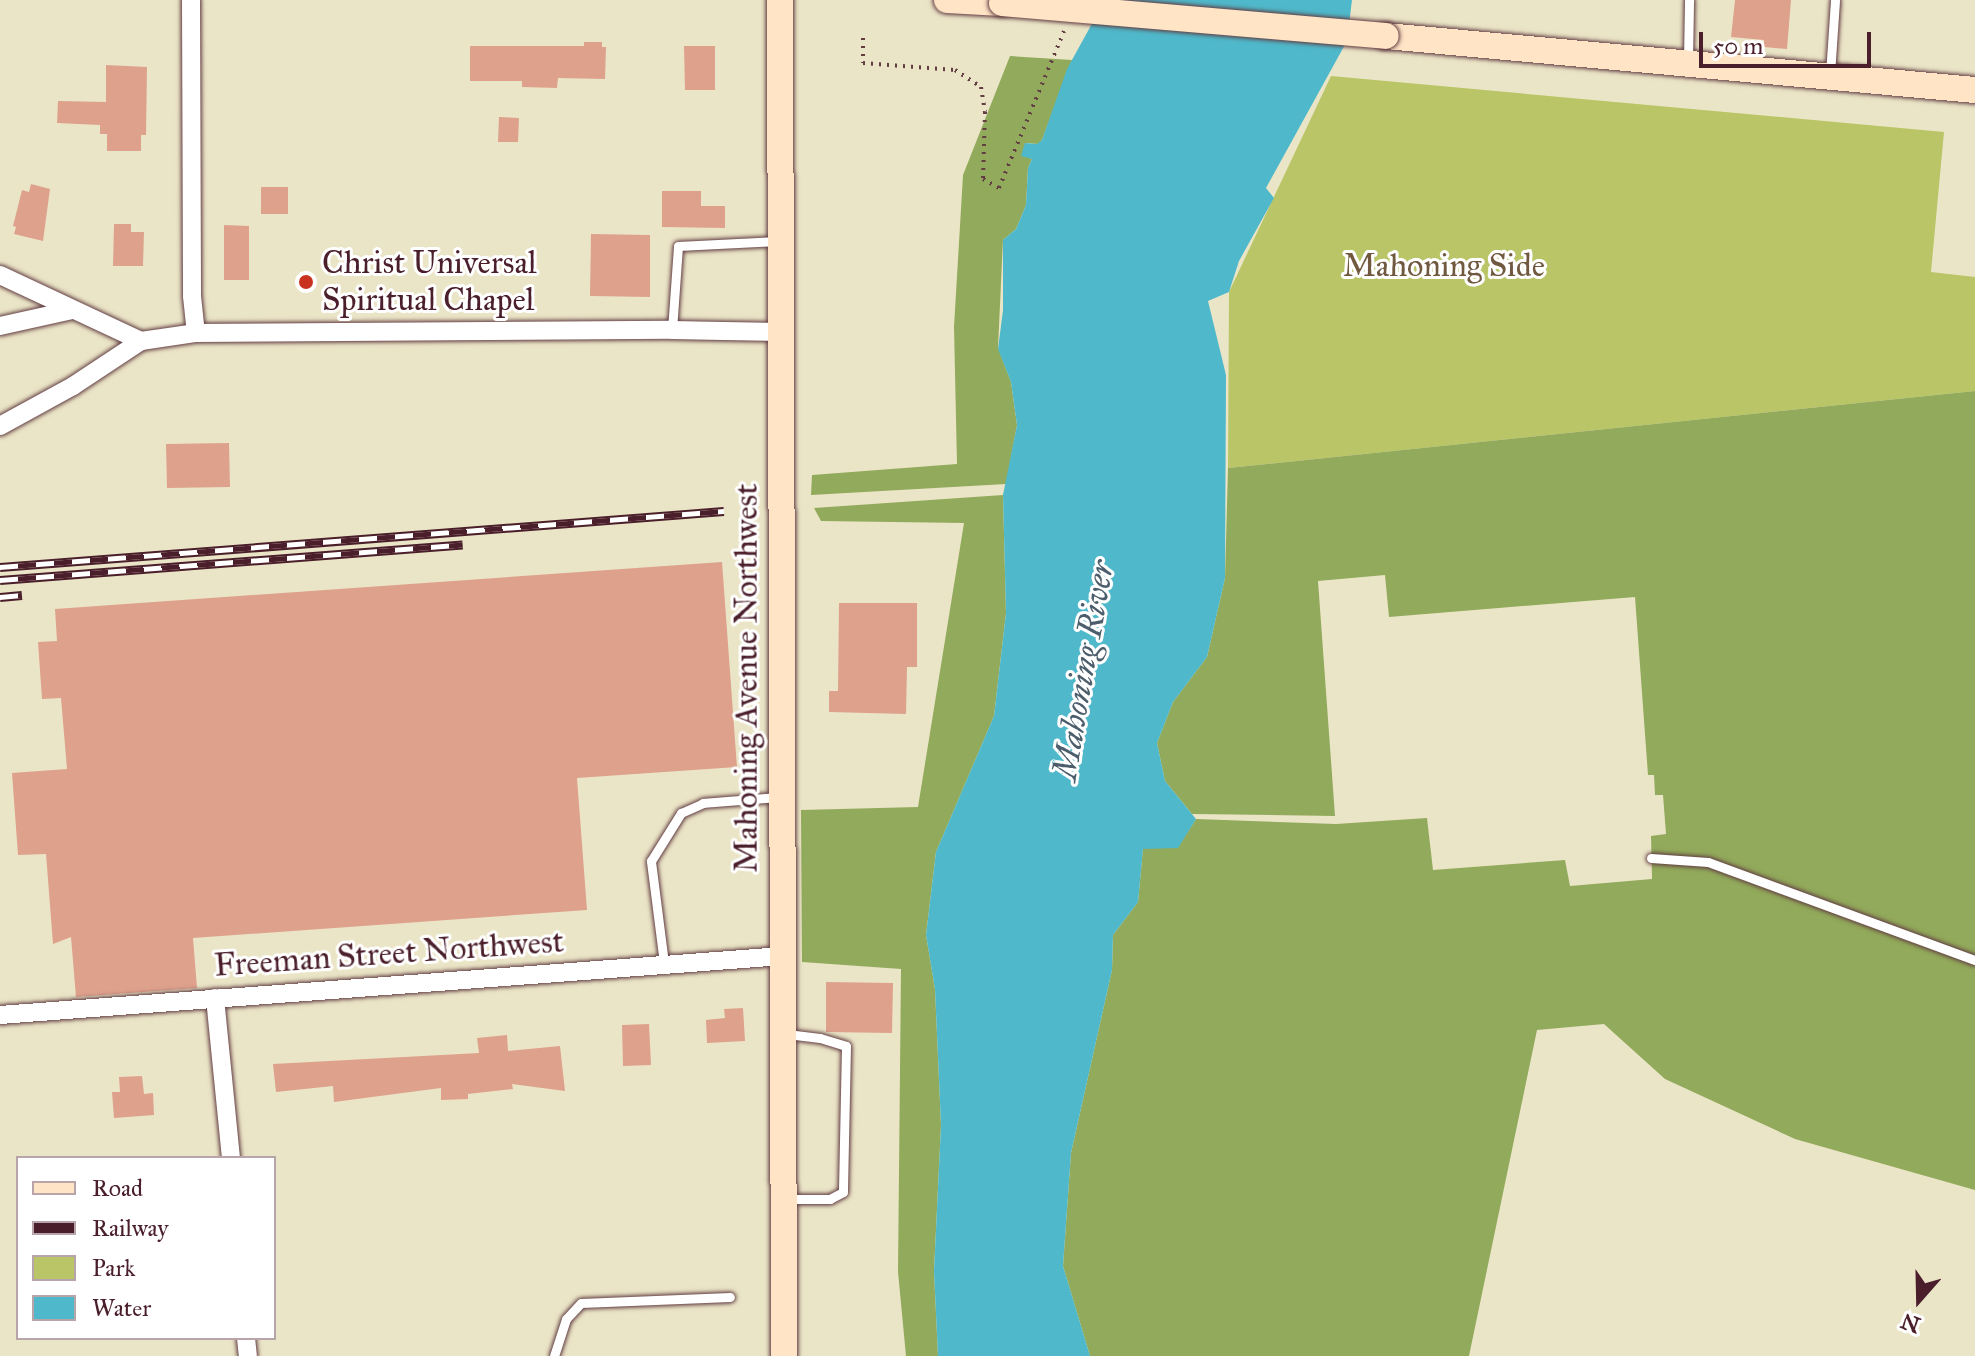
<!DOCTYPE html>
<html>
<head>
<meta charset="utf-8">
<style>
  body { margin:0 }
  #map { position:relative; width:1975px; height:1356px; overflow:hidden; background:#ebe5c7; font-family:"IM FELL Great Primer",serif }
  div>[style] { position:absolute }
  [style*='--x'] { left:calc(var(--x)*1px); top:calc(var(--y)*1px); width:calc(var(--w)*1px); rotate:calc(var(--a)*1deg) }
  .green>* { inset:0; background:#b9c566 }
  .forest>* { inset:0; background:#92aa5b }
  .water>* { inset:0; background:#4fb9cb }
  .building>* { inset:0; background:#dea18c }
  .path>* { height:4px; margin-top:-2px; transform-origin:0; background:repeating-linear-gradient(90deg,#623d42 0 2px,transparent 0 8px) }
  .roads { filter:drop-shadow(0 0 2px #623d42) drop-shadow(0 0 2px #623d42) }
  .service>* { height:9px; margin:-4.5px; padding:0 4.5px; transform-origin:4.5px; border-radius:4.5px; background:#fff }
  .minor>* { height:18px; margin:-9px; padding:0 9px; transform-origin:9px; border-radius:9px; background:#fff }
  .secondary>* { height:26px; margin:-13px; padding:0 13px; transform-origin:13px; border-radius:13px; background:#ffe4c6 }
  .rail>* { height:9px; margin-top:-4.5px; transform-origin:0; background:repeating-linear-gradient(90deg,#fff 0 18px,#4a1f2b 0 36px); box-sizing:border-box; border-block:2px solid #4a1f2b }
  .bridges { filter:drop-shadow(0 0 2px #623d42) drop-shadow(0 0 2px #623d42) }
  .secondary-bridge>* { height:26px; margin:-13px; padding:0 13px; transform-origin:13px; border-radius:13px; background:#ffe4c6 }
  .dots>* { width:22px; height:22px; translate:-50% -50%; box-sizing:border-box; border:4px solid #fff; border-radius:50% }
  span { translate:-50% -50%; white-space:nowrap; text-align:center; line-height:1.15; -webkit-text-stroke:6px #fff; paint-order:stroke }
  .poi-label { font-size:32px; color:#4a1f2b }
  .left { translate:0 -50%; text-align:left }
  .park-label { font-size:32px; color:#715940 }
  .street-label { font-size:32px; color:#4a1f2b }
  .water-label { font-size:34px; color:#4c5d6b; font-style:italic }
  .legend { position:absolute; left:16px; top:1156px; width:260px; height:184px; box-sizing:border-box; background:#fff; border:2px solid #b7a5aa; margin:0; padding:10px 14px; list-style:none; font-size:24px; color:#4a1f2b }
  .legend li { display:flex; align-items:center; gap:16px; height:40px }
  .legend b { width:40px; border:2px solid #b7a5aa }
  .north { position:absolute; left:1879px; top:1260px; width:80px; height:80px; -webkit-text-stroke:6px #fff; paint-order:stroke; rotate:200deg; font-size:22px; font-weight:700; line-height:32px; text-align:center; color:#4a1f2b }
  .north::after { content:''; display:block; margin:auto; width:28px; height:36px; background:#4a1f2b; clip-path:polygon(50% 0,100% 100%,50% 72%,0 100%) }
  .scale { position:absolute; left:1699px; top:32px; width:172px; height:36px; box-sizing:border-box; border:4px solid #4a1f2b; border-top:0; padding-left:10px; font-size:24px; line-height:28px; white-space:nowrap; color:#4a1f2b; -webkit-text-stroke:6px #fff; paint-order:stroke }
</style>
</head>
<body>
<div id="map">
  <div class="green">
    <i style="clip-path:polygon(1331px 76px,1944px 132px,1931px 272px,1975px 277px,1975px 391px,1228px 468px,1229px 292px)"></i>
  </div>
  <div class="forest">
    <i style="clip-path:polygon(1010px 56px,1072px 60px,1042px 140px,1038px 144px,1026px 143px,1032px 159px,1028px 168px,1026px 205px,1016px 229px,1003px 240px,998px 348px,1011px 382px,1017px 425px,1006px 484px,811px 495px,812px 475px,957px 464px,954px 327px,963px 175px)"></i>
    <i style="clip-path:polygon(1975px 391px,1975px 1190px,1795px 1139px,1665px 1079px,1604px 1024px,1537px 1030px,1469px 1356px,1090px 1356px,1063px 1266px,1071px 1153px,1112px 970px,1113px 935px,1138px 902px,1143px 848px,1178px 847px,1196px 819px,1336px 824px,1427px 818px,1433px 870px,1565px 860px,1570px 886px,1652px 879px,1651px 836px,1666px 834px,1663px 795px,1655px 795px,1654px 775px,1648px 775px,1635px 597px,1389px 617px,1385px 575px,1318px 581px,1335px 816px,1192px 814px,1165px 781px,1157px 743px,1173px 702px,1207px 657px,1225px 578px,1228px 468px)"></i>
    <i style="clip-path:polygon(1003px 495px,1006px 613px,994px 716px,936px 852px,926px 935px,935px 989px,941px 1125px,934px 1271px,938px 1356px,906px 1356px,898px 1272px,901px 969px,802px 962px,801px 810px,918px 807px,964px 523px,821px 521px,814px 508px)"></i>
  </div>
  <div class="water">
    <i style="clip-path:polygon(1105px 0,1352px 0,1347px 41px,1266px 188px,1274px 198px,1239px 261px,1229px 292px,1208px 301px,1226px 375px,1225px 578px,1207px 657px,1173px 702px,1157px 743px,1165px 781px,1196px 819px,1178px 848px,1143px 849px,1138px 902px,1113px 935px,1112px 970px,1071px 1153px,1063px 1266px,1090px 1356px,938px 1356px,934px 1271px,941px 1125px,935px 989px,926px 935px,936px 852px,994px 716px,1006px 613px,1003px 495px,1017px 425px,1011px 382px,998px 349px,1003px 310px,1003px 240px,1016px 229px,1026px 205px,1028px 168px,1032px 159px,1021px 156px,1025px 143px,1037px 144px,1042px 140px,1067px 69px)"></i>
  </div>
  <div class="building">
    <i style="clip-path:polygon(1735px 0,1791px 0,1787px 49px,1764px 47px,1764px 40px,1731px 37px)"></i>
    <i style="clip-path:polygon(584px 42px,602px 42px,602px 47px,606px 47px,605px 79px,558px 78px,557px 88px,522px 87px,522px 81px,470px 81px,470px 46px,584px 46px)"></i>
    <i style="clip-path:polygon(684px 46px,715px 46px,715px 90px,685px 90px)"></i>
    <i style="clip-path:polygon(106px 65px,147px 67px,146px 135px,141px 135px,141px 151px,107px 151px,107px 134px,100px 134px,100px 125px,57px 123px,58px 101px,106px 102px)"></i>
    <i style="clip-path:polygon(499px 117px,519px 118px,518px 142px,498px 142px)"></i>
    <i style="clip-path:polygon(31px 184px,50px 189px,43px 241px,14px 234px,16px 227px,13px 226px,22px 190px,29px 192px)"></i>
    <i style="clip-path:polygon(261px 187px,288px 187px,288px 214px,261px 214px)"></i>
    <i style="clip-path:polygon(662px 191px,701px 191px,701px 206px,725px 206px,725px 228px,662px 227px)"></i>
    <i style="clip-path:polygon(114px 224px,131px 224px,131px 232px,144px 232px,143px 266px,113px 266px)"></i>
    <i style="clip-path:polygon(224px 225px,249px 226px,249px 280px,224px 280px)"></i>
    <i style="clip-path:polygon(591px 234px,650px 235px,650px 297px,590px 296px)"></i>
    <i style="clip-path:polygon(229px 443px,230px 487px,167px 488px,166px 444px)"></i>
    <i style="clip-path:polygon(722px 562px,737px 767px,577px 778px,587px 910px,193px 938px,197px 988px,76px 997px,71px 937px,53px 944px,46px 854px,18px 855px,12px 773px,67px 769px,61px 698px,42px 699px,38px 642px,57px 641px,55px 609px)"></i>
    <i style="clip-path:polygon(839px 603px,917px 603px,917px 667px,907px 667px,906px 714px,829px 712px,829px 691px,838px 691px)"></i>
    <i style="clip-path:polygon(826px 982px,893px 983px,892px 1033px,826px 1032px)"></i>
    <i style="clip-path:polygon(743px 1008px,745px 1041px,707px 1043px,706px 1020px,725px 1018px,724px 1009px)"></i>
    <i style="clip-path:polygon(649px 1024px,651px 1065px,623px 1066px,622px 1025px)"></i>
    <i style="clip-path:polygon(507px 1035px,508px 1051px,560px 1046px,565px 1091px,512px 1084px,513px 1089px,468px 1094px,468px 1099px,441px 1100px,441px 1088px,334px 1102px,333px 1086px,276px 1092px,273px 1064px,479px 1053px,477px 1038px)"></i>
    <i style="clip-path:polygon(142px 1076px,144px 1094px,153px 1093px,154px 1115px,114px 1118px,112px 1092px,120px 1092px,119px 1077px)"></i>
  </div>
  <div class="path">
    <i style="--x:863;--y:38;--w:25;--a:90"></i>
    <i style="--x:863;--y:63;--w:92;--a:4.4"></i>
    <i style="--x:955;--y:70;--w:31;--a:33"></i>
    <i style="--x:981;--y:87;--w:25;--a:81"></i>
    <i style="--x:985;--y:112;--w:67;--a:91.7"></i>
    <i style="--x:983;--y:179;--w:18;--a:29"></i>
    <i style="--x:999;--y:188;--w:170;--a:-67.5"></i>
  </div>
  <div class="roads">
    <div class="service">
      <i style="--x:1688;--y:60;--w:60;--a:-89"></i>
      <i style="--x:1830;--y:74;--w:74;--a:-86.1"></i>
      <i style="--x:672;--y:330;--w:84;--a:-85.9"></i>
      <i style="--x:678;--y:246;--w:100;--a:-2.9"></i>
      <i style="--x:1651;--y:858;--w:57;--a:4"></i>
      <i style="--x:1708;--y:862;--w:284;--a:20.2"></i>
      <i style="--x:664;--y:963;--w:103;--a:-97.3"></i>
      <i style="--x:651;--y:861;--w:57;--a:-58"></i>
      <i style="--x:681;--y:813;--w:24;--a:-24"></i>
      <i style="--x:703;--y:803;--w:77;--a:-4.5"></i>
      <i style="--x:787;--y:1034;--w:33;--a:7"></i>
      <i style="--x:820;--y:1038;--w:27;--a:17"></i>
      <i style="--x:846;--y:1046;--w:146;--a:91.2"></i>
      <i style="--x:843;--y:1192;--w:15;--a:152"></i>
      <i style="--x:830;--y:1199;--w:43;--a:180"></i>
      <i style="--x:554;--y:1356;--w:39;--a:-72"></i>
      <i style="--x:566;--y:1319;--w:22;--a:-47"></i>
      <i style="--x:581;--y:1303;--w:149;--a:-2.3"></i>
    </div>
    <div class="minor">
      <i style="--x:191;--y:0;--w:296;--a:89.8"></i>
      <i style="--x:192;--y:296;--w:37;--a:84"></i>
      <i style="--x:0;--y:275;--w:156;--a:25.1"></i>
      <i style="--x:141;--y:341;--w:56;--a:-8.3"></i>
      <i style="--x:196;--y:333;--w:476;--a:-0.4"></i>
      <i style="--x:672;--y:330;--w:109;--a:1.1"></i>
      <i style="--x:0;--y:326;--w:74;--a:-12.5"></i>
      <i style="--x:0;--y:426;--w:83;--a:-28.7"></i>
      <i style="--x:73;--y:386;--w:82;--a:-33.5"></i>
      <i style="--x:215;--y:998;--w:161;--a:84.3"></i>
      <i style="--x:0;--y:1015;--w:784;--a:-4.31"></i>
      <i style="--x:246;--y:1338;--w:18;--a:84"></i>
    </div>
    <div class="secondary">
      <i style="--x:780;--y:0;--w:1356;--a:89.83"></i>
      <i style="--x:947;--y:0;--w:55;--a:3.1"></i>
      <i style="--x:1386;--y:36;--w:591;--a:5.24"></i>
    </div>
  </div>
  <div class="rail">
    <i style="--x:0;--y:567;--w:726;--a:-4.42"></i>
    <i style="--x:0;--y:580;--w:464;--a:-4.4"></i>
    <i style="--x:0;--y:597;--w:22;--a:-5"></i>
  </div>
  <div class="bridges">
    <div class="secondary-bridge">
      <i style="--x:1002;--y:3;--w:385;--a:4.9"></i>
    </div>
  </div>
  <div class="dots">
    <i style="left:306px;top:282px;background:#c8321e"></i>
  </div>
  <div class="poi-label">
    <span class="left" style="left:322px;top:282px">Christ Universal<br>Spiritual Chapel</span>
  </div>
  <div class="park-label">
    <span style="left:1444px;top:266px">Mahoning Side</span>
  </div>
  <div class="street-label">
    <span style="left:747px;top:678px;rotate:-90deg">Mahoning Avenue Northwest</span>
    <span style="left:389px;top:954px;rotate:-4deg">Freeman Street Northwest</span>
  </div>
  <div class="water-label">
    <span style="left:1083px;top:670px;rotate:-80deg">Mahoning River</span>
  </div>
  <ul class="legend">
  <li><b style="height:10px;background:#ffe4c6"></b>Road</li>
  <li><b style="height:10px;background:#4a1f2b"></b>Railway</li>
  <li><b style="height:22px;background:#b9c566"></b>Park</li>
  <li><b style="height:22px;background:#4fb9cb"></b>Water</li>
  </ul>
  <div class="north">N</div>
  <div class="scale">50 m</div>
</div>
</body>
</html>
